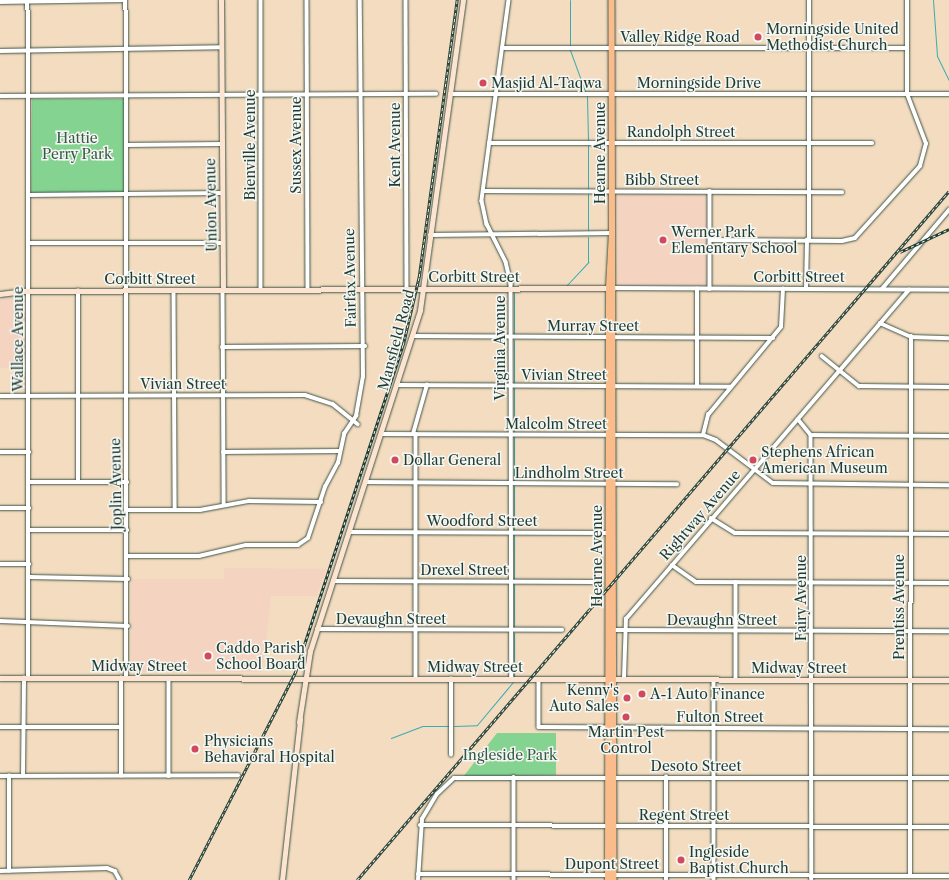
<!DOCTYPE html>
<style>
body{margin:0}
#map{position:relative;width:949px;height:880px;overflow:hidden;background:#f3dcbf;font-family:"Libre Caslon Text",serif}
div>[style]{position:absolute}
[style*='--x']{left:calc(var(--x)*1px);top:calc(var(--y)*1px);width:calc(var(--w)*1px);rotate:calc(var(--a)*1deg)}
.built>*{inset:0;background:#f4d3c1}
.green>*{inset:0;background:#85d391}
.stream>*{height:1px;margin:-0.5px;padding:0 0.5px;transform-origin:0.5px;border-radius:0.5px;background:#3aacb3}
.roads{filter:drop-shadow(0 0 1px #3f5549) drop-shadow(0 0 1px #3f5549)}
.street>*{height:3.5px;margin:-1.75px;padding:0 1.75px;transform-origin:1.75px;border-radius:1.75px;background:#fff}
.secondary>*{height:5px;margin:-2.5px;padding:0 2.5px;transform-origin:2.5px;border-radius:2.5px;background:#fde4d1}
.primary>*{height:5.5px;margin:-2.75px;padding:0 2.75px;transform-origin:2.75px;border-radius:2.75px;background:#fabc8b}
.rail>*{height:2.5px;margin-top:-1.25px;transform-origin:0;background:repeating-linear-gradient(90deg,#f6f6f2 0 3px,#1f3d34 0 6px);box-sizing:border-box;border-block:1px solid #1f3d34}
.dots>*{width:11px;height:11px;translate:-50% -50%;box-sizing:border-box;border:2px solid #f6f6f2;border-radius:50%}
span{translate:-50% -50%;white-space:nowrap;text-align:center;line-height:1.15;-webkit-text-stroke:3px #f6f6f2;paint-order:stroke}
.poi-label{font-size:14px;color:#1f3d34}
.left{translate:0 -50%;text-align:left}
.right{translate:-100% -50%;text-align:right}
.street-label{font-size:14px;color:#1f3d34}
.park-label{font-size:14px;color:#335b47}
</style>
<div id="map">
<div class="built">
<div style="clip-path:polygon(708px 193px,708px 287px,618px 286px,617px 194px)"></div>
<div style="clip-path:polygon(26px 296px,26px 368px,0 368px,0 299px)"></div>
<div style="clip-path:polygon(224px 568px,326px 569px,317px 596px,271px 596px,262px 672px,131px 672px,131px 579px,224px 579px)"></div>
</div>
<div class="green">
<div style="clip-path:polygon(32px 99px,124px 99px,124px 192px,31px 193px)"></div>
<div style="clip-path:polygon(497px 733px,556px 733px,556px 775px,463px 777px)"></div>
</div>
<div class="stream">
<div style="--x:570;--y:0;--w:45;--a:90"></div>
<div style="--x:933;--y:0;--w:56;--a:85.9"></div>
<div style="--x:937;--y:56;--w:28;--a:64"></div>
<div style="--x:570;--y:50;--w:44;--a:69.9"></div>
<div style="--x:587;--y:96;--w:44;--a:88.7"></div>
<div style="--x:588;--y:145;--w:44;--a:90"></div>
<div style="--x:588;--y:194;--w:37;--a:90"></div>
<div style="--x:566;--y:286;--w:33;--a:-47"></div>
<div style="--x:588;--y:262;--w:25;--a:-90"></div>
<div style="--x:514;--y:293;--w:41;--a:90"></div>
<div style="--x:514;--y:340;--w:43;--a:90"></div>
<div style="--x:514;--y:388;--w:44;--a:90"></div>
<div style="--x:514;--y:437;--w:44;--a:90"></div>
<div style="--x:514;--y:486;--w:44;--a:90"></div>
<div style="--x:514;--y:535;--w:44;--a:90"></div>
<div style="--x:514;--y:584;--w:43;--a:90"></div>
<div style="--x:514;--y:633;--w:43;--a:90"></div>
<div style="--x:454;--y:726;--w:23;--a:-2"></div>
<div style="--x:477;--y:725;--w:56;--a:-50.1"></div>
<div style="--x:391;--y:738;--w:33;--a:-21"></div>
<div style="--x:422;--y:726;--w:27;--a:0"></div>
</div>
<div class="roads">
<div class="street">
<div style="--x:28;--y:0;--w:677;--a:89.92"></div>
<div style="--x:126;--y:0;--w:678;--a:89.92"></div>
<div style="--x:261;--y:0;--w:290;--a:90"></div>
<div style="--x:307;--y:0;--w:290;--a:89.8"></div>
<div style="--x:406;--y:0;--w:290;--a:89.8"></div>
<div style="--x:509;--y:0;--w:203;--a:97.7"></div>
<div style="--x:482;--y:201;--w:24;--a:78"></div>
<div style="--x:487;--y:224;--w:42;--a:63.4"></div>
<div style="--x:506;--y:262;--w:22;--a:77"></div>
<div style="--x:511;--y:283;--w:396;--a:89.9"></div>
<div style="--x:0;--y:2;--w:125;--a:-0.9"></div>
<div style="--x:502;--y:48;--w:404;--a:0"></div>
<div style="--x:0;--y:51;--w:221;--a:-1"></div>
<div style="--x:450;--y:94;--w:499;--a:0"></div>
<div style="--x:0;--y:96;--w:436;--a:-0.3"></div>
<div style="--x:489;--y:143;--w:383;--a:0"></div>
<div style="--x:126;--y:145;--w:96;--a:-0.6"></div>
<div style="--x:483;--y:191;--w:359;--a:0.2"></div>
<div style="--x:710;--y:191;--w:98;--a:90"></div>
<div style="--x:29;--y:195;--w:194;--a:-0.6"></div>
<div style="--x:430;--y:235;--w:182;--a:-0.6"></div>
<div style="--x:710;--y:240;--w:132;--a:0.4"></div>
<div style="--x:842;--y:241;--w:13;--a:-13"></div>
<div style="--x:855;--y:238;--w:97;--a:-47.9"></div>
<div style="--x:920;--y:166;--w:23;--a:-75"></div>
<div style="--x:926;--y:144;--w:53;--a:-110.8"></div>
<div style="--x:907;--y:94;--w:94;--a:-90"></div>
<div style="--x:809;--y:240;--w:240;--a:-90"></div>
<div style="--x:29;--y:243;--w:194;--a:0"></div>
<div style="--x:614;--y:288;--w:335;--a:0.3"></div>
<div style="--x:806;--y:289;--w:49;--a:-88.8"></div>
<div style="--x:882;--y:289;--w:104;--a:-49.7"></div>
<div style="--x:174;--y:290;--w:220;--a:89.7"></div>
<div style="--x:223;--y:290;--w:215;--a:89.7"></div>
<div style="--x:880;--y:323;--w:34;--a:24"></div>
<div style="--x:911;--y:337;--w:38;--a:2"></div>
<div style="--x:413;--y:336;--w:360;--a:0.3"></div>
<div style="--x:222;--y:347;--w:143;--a:-0.4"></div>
<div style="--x:822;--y:356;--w:48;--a:39"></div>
<div style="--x:859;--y:386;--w:90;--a:0.6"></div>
<div style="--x:397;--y:385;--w:334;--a:0.3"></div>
<div style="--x:697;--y:386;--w:97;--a:-90"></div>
<div style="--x:0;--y:396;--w:305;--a:-0.2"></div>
<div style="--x:305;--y:395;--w:29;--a:18"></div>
<div style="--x:333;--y:404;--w:32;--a:39"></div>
<div style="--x:798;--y:419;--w:21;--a:51"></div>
<div style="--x:381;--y:434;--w:322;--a:0.2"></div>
<div style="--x:703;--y:435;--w:14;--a:21"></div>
<div style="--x:716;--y:440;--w:71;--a:37"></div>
<div style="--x:773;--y:483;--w:176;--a:0.7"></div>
<div style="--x:413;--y:434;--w:51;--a:-74.1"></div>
<div style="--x:416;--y:434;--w:244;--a:90"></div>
<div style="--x:703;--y:435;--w:21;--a:-76"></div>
<div style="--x:708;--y:415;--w:114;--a:-50.3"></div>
<div style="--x:781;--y:327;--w:38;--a:-87"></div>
<div style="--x:811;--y:435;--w:445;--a:89.9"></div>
<div style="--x:811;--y:435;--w:138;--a:0.4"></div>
<div style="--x:0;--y:452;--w:29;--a:0"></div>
<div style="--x:223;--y:452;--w:117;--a:-0.5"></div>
<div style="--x:29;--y:482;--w:98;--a:0"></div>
<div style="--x:78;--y:482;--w:191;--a:-90"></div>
<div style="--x:365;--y:482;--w:312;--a:0.4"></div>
<div style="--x:0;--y:508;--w:29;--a:0"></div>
<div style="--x:127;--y:510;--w:73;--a:0"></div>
<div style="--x:200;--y:510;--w:50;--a:-10.4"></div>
<div style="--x:249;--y:501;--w:72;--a:0.8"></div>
<div style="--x:711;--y:518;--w:28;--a:32"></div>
<div style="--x:735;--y:533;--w:214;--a:0.3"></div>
<div style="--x:29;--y:530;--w:98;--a:0"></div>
<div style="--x:349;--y:532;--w:261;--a:0.2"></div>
<div style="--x:128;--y:556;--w:71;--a:0"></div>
<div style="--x:199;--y:556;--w:48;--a:-13.2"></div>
<div style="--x:246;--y:545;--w:52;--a:0"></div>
<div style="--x:298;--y:545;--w:12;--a:-35"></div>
<div style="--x:308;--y:538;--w:54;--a:-71.6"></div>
<div style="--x:325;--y:487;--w:27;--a:-62"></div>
<div style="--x:338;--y:463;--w:30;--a:-78"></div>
<div style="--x:344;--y:434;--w:22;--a:-56"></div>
<div style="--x:356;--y:416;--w:40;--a:-80"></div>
<div style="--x:363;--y:377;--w:377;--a:-90.5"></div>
<div style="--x:0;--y:564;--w:29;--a:0"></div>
<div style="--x:672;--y:565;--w:29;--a:35"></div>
<div style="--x:696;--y:582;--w:253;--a:0.2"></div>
<div style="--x:30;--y:577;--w:98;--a:1.2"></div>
<div style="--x:333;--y:581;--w:263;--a:0.2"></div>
<div style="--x:736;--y:582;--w:98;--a:90"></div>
<div style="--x:0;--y:621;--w:128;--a:2.2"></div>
<div style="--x:317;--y:629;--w:245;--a:0.2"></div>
<div style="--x:615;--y:630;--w:334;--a:0.2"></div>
<div style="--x:169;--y:678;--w:98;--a:90"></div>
<div style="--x:624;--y:678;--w:59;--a:-88.1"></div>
<div style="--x:626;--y:619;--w:434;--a:-49.3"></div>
<div style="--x:539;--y:679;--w:48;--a:90"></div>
<div style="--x:539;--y:727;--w:410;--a:0.3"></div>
<div style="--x:714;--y:680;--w:200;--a:90"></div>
<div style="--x:0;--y:727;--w:121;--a:0"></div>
<div style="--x:451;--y:755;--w:76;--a:-90"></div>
<div style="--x:0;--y:776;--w:238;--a:-0.2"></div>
<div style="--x:23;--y:776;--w:98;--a:-89.4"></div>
<div style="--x:121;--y:776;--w:98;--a:-90"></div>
<div style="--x:514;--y:777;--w:103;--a:90"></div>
<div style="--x:420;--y:825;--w:529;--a:0.22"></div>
<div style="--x:0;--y:871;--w:107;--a:-1.6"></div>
<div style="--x:107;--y:868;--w:9;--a:21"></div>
<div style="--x:115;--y:871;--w:10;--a:61"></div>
<div style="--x:9;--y:871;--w:95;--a:-90"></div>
<div style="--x:418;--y:874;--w:531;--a:0.22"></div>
<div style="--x:910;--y:876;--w:539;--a:-89.89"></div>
<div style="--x:418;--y:880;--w:61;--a:-86.2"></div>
<div style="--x:422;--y:819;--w:29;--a:-59"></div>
<div style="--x:437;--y:794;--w:23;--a:-43"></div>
<div style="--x:454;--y:778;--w:495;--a:0"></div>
<div style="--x:666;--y:880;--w:103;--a:-90"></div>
</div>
<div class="secondary">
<div style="--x:221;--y:0;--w:290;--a:89.6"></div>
<div style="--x:0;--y:294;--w:26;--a:-7"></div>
<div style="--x:26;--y:291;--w:587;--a:-0.29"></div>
<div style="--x:0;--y:678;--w:949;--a:0.12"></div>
<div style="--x:299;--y:722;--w:72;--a:-81.2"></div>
<div style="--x:310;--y:651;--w:358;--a:-72.1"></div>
<div style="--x:420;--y:310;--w:313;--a:-82.1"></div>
<div style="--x:282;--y:880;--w:162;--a:-83.6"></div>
</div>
<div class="primary">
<div style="--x:612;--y:0;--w:880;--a:89.87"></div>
<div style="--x:608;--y:880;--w:592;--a:-89.9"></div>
<div style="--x:609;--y:288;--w:55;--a:-86.9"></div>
</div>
</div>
<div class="rail">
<div style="--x:900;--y:252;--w:54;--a:-25.1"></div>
<div style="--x:189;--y:880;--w:233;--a:-62.9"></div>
<div style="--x:295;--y:673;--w:345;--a:-71.8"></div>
<div style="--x:403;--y:345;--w:70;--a:-76.8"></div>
<div style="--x:419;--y:277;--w:280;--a:-82.2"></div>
<div style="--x:357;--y:880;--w:908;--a:-49.33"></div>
</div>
<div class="dots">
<div style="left:758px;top:37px;background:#d1495b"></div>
<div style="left:483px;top:83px;background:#d1495b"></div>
<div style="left:663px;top:240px;background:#d1495b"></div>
<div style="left:395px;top:460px;background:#d1495b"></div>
<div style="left:753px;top:460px;background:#d1495b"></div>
<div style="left:208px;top:656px;background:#d1495b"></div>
<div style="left:642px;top:694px;background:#d1495b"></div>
<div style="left:627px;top:698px;background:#d1495b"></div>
<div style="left:626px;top:717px;background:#d1495b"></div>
<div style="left:195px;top:749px;background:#d1495b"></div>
<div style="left:681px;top:860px;background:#d1495b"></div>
</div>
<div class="poi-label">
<span class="left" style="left:766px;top:37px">Morningside United<br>Methodist Church</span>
<span class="left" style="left:491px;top:83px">Masjid Al-Taqwa</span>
<span class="left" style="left:671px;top:240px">Werner Park<br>Elementary School</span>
<span class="left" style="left:761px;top:460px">Stephens African<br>American Museum</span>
<span class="left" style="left:403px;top:460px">Dollar General</span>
<span class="left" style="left:216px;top:656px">Caddo Parish<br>School Board</span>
<span class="right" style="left:619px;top:698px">Kenny's<br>Auto Sales</span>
<span class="left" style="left:650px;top:694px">A-1 Auto Finance</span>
<span style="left:626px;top:740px">Martin Pest<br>Control</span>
<span class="left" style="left:204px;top:749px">Physicians<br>Behavioral Hospital</span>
<span class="left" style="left:689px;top:860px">Ingleside<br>Baptist Church</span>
</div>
<div class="street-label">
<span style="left:680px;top:37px">Valley Ridge Road</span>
<span style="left:699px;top:83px">Morningside Drive</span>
<span style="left:681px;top:132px">Randolph Street</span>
<span style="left:250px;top:145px;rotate:-90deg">Bienville Avenue</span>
<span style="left:296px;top:145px;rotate:-90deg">Sussex Avenue</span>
<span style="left:395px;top:145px;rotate:-90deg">Kent Avenue</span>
<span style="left:600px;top:153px;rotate:-90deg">Hearne Avenue</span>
<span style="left:662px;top:180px">Bibb Street</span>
<span style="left:211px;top:205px;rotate:-91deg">Union Avenue</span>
<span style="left:474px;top:277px">Corbitt Street</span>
<span style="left:799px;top:277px">Corbitt Street</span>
<span style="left:350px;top:278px;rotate:-91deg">Fairfax Avenue</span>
<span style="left:150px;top:279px">Corbitt Street</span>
<span style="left:593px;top:326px">Murray Street</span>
<span style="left:18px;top:339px;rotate:-90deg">Wallace Avenue</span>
<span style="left:396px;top:340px;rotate:-75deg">Mansfield Road</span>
<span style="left:500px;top:348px;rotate:-90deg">Virginia Avenue</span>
<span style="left:564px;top:375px">Vivian Street</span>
<span style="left:183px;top:384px">Vivian Street</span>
<span style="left:556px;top:424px">Malcolm Street</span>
<span style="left:569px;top:473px">Lindholm Street</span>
<span style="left:116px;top:484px;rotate:-91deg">Joplin Avenue</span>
<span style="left:700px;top:515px;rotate:-49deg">Rightway Avenue</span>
<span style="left:482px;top:521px">Woodford Street</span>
<span style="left:597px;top:556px;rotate:-90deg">Hearne Avenue</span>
<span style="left:464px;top:570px">Drexel Street</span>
<span style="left:801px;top:598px;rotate:-90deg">Fairy Avenue</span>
<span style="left:899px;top:607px;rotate:-90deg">Prentiss Avenue</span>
<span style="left:391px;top:619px">Devaughn Street</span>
<span style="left:722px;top:620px">Devaughn Street</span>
<span style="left:139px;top:666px">Midway Street</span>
<span style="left:475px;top:667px">Midway Street</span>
<span style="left:799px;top:668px">Midway Street</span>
<span style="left:720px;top:717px">Fulton Street</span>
<span style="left:696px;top:766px">Desoto Street</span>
<span style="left:684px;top:815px">Regent Street</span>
<span style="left:612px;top:864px">Dupont Street</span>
</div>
<div class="park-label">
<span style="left:77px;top:146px">Hattie<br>Perry Park</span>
<span style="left:510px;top:755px">Ingleside Park</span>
</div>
</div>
